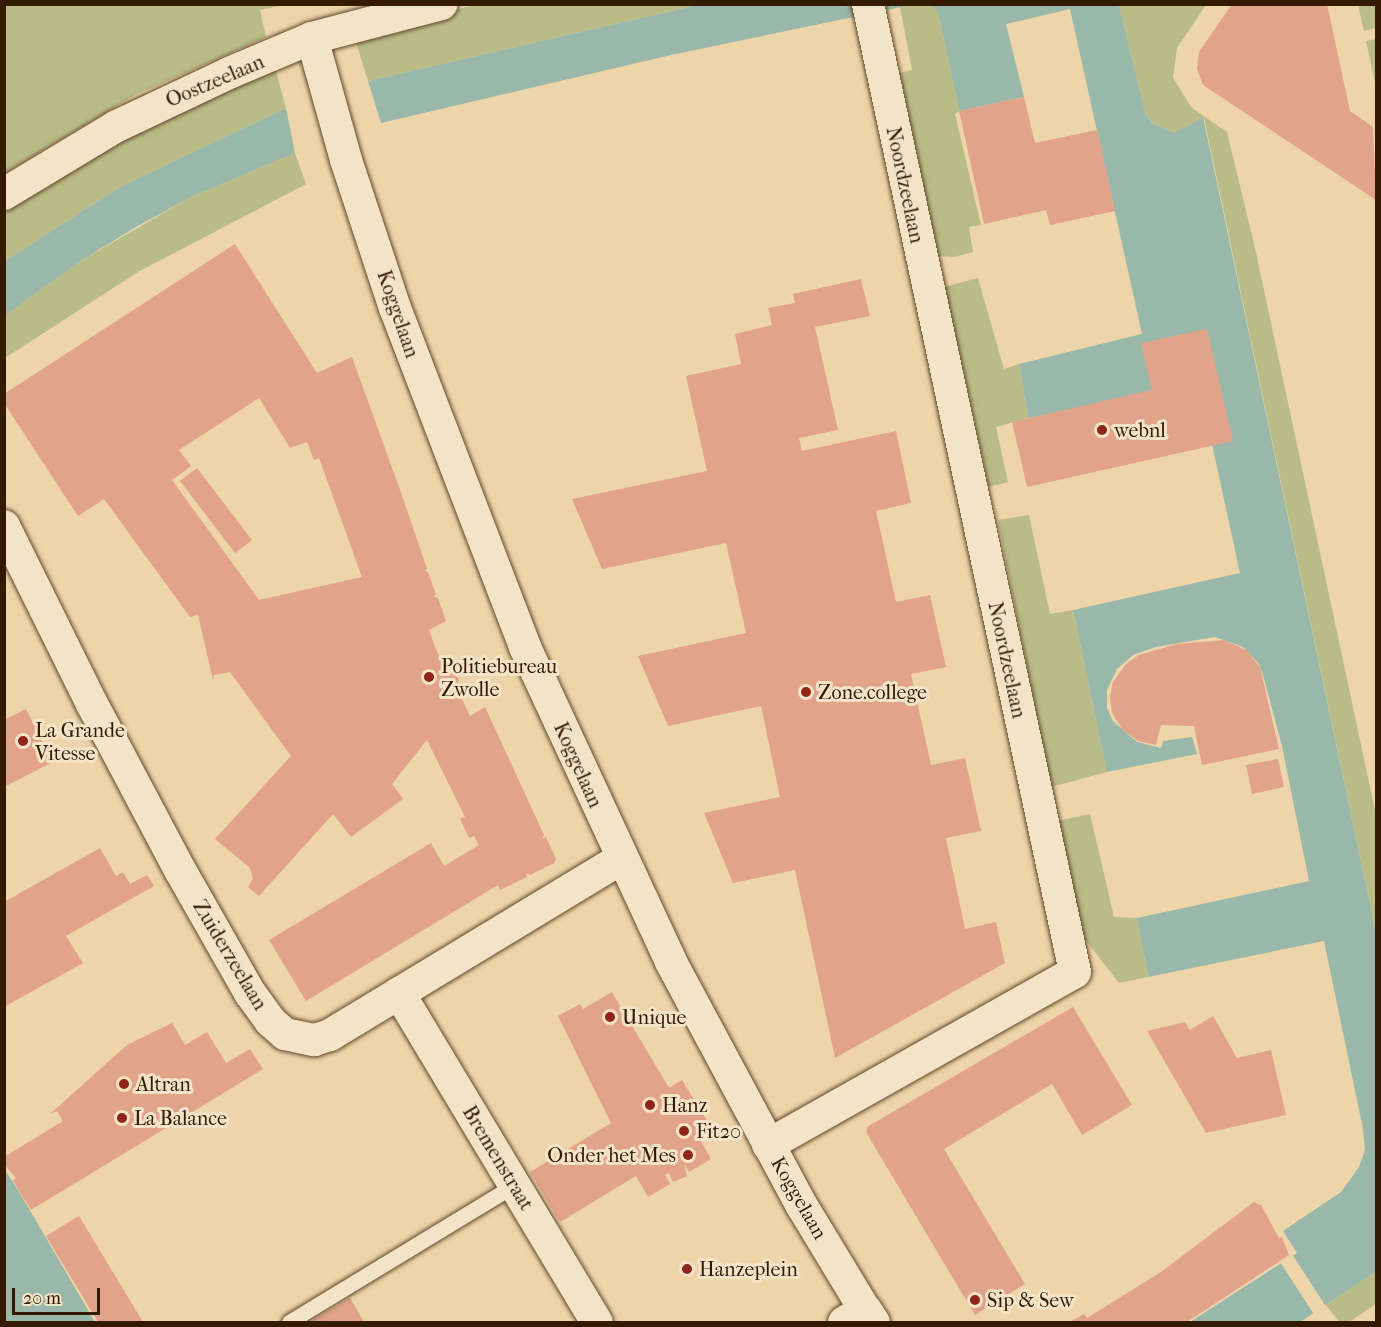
<!DOCTYPE html>
<style>
body{margin:0}
#map{position:relative;width:1381px;height:1327px;overflow:hidden;background:#edd4a9;font-family:"IM FELL French Canon",serif}
div>[style]{position:absolute}
[style*='--x']{left:calc(var(--x)*1px);top:calc(var(--y)*1px);width:calc(var(--w)*1px);rotate:calc(var(--a)*1deg)}
.green>*{inset:0;background:#b9bc87}
.water>*{inset:0;background:#99b8aa}
.pier>*{inset:0;background:#edd4a9}
.building>*{inset:0;background:#e1a389}
.roads{filter:drop-shadow(0 0 2px #62482a) drop-shadow(0 0 2px #62482a)}
.lane>*{height:15px;margin:-7.5px;padding:0 7.5px;transform-origin:7.5px;border-radius:7.5px;background:#f3e3c7}
.street>*{height:32px;margin:-16px;padding:0 16px;transform-origin:16px;border-radius:16px;background:#f3e3c7}
.secondary>*{height:33px;margin:-16.5px;padding:0 16.5px;transform-origin:16.5px;border-radius:16.5px;background:#f3e3c7}
.dots>*{width:16px;height:16px;translate:-50% -50%;box-sizing:border-box;border:3px solid #f3e3c7;border-radius:50%}
span{translate:-50% -50%;white-space:nowrap;text-align:center;line-height:1.15;-webkit-text-stroke:6px #f3e3c7;paint-order:stroke}
.street-label{font-size:20px;color:#341a00}
.poi-label{font-size:20px;color:#341a00}
.left{translate:0 -50%;text-align:left}
.right{translate:-100% -50%;text-align:right}
.frame{position:absolute;inset:0;border:6px solid #341a00;pointer-events:none}
.scale{position:absolute;left:12px;top:1288px;width:88px;height:27px;box-sizing:border-box;border:3px solid #341a00;border-top:0;padding-left:8px;font-size:18px;line-height:21px;white-space:nowrap;color:#341a00;-webkit-text-stroke:4px #f3e3c7;paint-order:stroke}
</style>
<div id="map">
<div class="green">
<div style="clip-path:polygon(5px 4px,284px 4px,284px 5px,260px 10px,266px 37px,135px 95px,5px 173px)"></div>
<div style="clip-path:polygon(474px 5px,698px 5px,368px 81px,354px 36px)"></div>
<div style="clip-path:polygon(911px 5px,931px 5px,938px 12px,959px 111px,955px 114px,981px 225px,969px 227px,973px 252px,954px 257px,937px 256px,900px 73px,912px 70px,900px 7px)"></div>
<div style="clip-path:polygon(1119px 5px,1206px 5px,1177px 48px,1173px 78px,1192px 108px,1227px 132px,1255px 248px,1376px 815px,1376px 932px,1204px 118px,1175px 133px,1152px 123px,1146px 115px)"></div>
<div style="clip-path:polygon(1358px 5px,1376px 5px,1376px 28px,1364px 31px)"></div>
<div style="clip-path:polygon(1376px 39px,1376px 87px,1366px 41px)"></div>
<div style="clip-path:polygon(274px 64px,286px 108px,120px 187px,5px 261px,5px 205px,76px 160px)"></div>
<div style="clip-path:polygon(295px 153px,306px 184px,138px 272px,5px 358px,5px 316px,79px 262px,191px 197px)"></div>
<div style="clip-path:polygon(978px 278px,1004px 369px,1019px 364px,1028px 418px,996px 427px,1008px 482px,989px 487px,944px 287px)"></div>
<div style="clip-path:polygon(1029px 515px,1050px 614px,1073px 610px,1107px 772px,1051px 787px,998px 520px)"></div>
<div style="clip-path:polygon(1090px 814px,1114px 917px,1137px 918px,1148px 977px,1119px 983px,1080px 933px,1058px 821px)"></div>
<div style="clip-path:polygon(1376px 1272px,1376px 1304px,1349px 1322px,1339px 1322px,1326px 1305px)"></div>
</div>
<div class="water">
<div style="clip-path:polygon(698px 5px,911px 5px,671px 55px,381px 123px,368px 81px)"></div>
<div style="clip-path:polygon(931px 5px,1119px 5px,1146px 115px,1152px 123px,1175px 133px,1203px 117px,1376px 932px,1376px 1272px,1300px 1322px,1190px 1322px,1297px 1253px,1283px 1231px,1341px 1192px,1359px 1167px,1365px 1150px,1363px 1129px,1324px 941px,1148px 977px,1137px 918px,1309px 881px,1282px 746px,1263px 675px,1259px 664px,1243px 647px,1215px 637px,1156px 647px,1133px 655px,1117px 669px,1107px 690px,1107px 708px,1113px 721px,1137px 742px,1161px 748px,1163px 741px,1192px 737px,1197px 754px,1107px 772px,1073px 610px,1240px 573px,1199px 384px,1028px 418px,1019px 364px,1142px 334px,1070px 9px,1006px 24px,1024px 97px,959px 111px,938px 12px)"></div>
<div style="clip-path:polygon(286px 108px,295px 153px,191px 197px,136px 227px,79px 262px,5px 316px,5px 261px,120px 187px)"></div>
<div style="clip-path:polygon(5px 1170px,21px 1195px,95px 1322px,5px 1322px)"></div>
</div>
<div class="pier">
<div style="clip-path:polygon(1292px 1254px,1327px 1308px,1315px 1316px,1280px 1262px)"></div>
</div>
<div class="building">
<div style="clip-path:polygon(1232px 4px,1327px 4px,1350px 111px,1373px 127px,1376px 200px,1203px 85px,1197px 69px,1199px 52px)"></div>
<div style="clip-path:polygon(1024px 97px,1035px 143px,1097px 130px,1115px 211px,1050px 225px,1046px 210px,984px 224px,959px 111px)"></div>
<div style="clip-path:polygon(evenodd,235px 244px,317px 373px,352px 357px,404px 501px,427px 569px,424px 570px,428px 572px,436px 595px,433px 596px,438px 598px,446px 621px,429px 630px,437px 652px,449px 672px,459px 678px,457px 689px,470px 716px,485px 707px,544px 835px,542px 839px,546px 837px,556px 859px,554px 863px,530px 875px,526px 873px,527px 877px,500px 890px,498px 885px,306px 1001px,269px 940px,431px 843px,444px 866px,479px 845px,474px 836px,469px 838px,460px 819px,465px 817px,427px 740px,392px 784px,403px 799px,351px 837px,333px 814px,259px 896px,248px 887px,253px 879px,250px 868px,215px 839px,291px 756px,230px 672px,214px 675px,213px 680px,198px 615px,190px 617px,104px 499px,78px 516px,4px 403px,4px 394px,235px 244px,259px 398px,290px 448px,307px 442px,314px 460px,319px 458px,362px 577px,259px 600px,172px 480px,191px 466px,179px 450px,259px 398px)"></div>
<div style="clip-path:polygon(861px 279px,870px 316px,815px 327px,838px 430px,799px 438px,802px 451px,896px 431px,911px 503px,876px 511px,896px 602px,930px 595px,946px 667px,911px 674px,931px 765px,965px 758px,981px 831px,946px 838px,965px 929px,996px 922px,1005px 963px,835px 1058px,795px 870px,733px 883px,704px 813px,780px 797px,761px 706px,668px 726px,638px 656px,746px 633px,726px 543px,602px 569px,572px 499px,707px 471px,686px 376px,741px 364px,735px 334px,772px 325px,768px 308px,795px 303px,793px 294px)"></div>
<div style="clip-path:polygon(1207px 329px,1233px 441px,1027px 487px,1012px 422px,1152px 390px,1141px 343px)"></div>
<div style="clip-path:polygon(197px 468px,252px 540px,235px 553px,180px 481px)"></div>
<div style="clip-path:polygon(1224px 640px,1246px 650px,1260px 667px,1279px 749px,1202px 765px,1194px 726px,1161px 725px,1156px 745px,1138px 741px,1122px 729px,1112px 713px,1110px 696px,1113px 682px,1126px 664px,1139px 655px,1177px 644px)"></div>
<div style="clip-path:polygon(26px 709px,53px 762px,4px 787px,4px 720px)"></div>
<div style="clip-path:polygon(1278px 759px,1284px 787px,1252px 794px,1246px 765px)"></div>
<div style="clip-path:polygon(100px 848px,116px 876px,123px 872px,130px 884px,147px 875px,154px 886px,66px 936px,83px 963px,4px 1007px,4px 902px)"></div>
<div style="clip-path:polygon(612px 992px,669px 1088px,682px 1080px,713px 1130px,699px 1138px,711px 1159px,689px 1172px,684px 1164px,687px 1176px,673px 1182px,669px 1173px,665px 1175px,670px 1184px,648px 1197px,636px 1176px,560px 1222px,530px 1172px,611px 1123px,558px 1016px,580px 1004px,583px 1009px)"></div>
<div style="clip-path:polygon(1073px 1007px,1132px 1105px,1082px 1135px,1052px 1084px,944px 1149px,1025px 1284px,975px 1315px,867px 1134px,867px 1127px)"></div>
<div style="clip-path:polygon(1213px 1016px,1237px 1058px,1271px 1050px,1286px 1115px,1206px 1133px,1147px 1031px,1185px 1022px,1190px 1030px)"></div>
<div style="clip-path:polygon(172px 1023px,185px 1045px,207px 1032px,226px 1063px,250px 1049px,263px 1069px,31px 1210px,13px 1181px,16px 1178px,4px 1164px,4px 1157px,63px 1121px,57px 1111px,50px 1114px,127px 1045px)"></div>
<div style="clip-path:polygon(1254px 1202px,1261px 1205px,1279px 1238px,1282px 1237px,1289px 1255px,1187px 1322px,1070px 1322px,1084px 1314px,1087px 1318px,1161px 1272px)"></div>
<div style="clip-path:polygon(79px 1216px,143px 1322px,98px 1322px,46px 1236px)"></div>
<div style="clip-path:polygon(350px 1298px,364px 1322px,309px 1322px)"></div>
</div>
<div class="roads">
<div class="lane">
<div style="--x:289;--y:1322;--w:263;--a:-31.3"></div>
</div>
<div class="street">
<div style="--x:312;--y:38;--w:127;--a:74.4"></div>
<div style="--x:346;--y:160;--w:156;--a:71.7"></div>
<div style="--x:395;--y:308;--w:363;--a:69"></div>
<div style="--x:525;--y:647;--w:347;--a:65.1"></div>
<div style="--x:671;--y:962;--w:277;--a:61.8"></div>
<div style="--x:802;--y:1206;--w:122;--a:58.8"></div>
<div style="--x:4;--y:194;--w:130;--a:-31.1"></div>
<div style="--x:115;--y:127;--w:126;--a:-25.3"></div>
<div style="--x:229;--y:73;--w:90;--a:-22.9"></div>
<div style="--x:312;--y:38;--w:134;--a:-14.7"></div>
<div style="--x:4;--y:526;--w:199;--a:63.7"></div>
<div style="--x:92;--y:704;--w:188;--a:62.1"></div>
<div style="--x:180;--y:870;--w:142;--a:60.4"></div>
<div style="--x:250;--y:993;--w:34;--a:54"></div>
<div style="--x:270;--y:1021;--w:20;--a:41"></div>
<div style="--x:285;--y:1034;--w:30;--a:12"></div>
<div style="--x:314;--y:1040;--w:17;--a:-17"></div>
<div style="--x:330;--y:1035;--w:340;--a:-31.2"></div>
<div style="--x:399;--y:993;--w:384;--a:59"></div>
<div style="--x:768;--y:1145;--w:352;--a:-29.4"></div>
<div style="--x:1075;--y:972;--w:990;--a:-102.07"></div>
</div>
<div class="secondary">
<div style="--x:844;--y:1322;--w:24;--a:-30"></div>
<div style="--x:865;--y:1310;--w:14;--a:56"></div>
</div>
</div>
<div class="dots">
<div style="left:1102px;top:430px;background:#8f2418"></div>
<div style="left:429px;top:677px;background:#8f2418"></div>
<div style="left:806px;top:692px;background:#8f2418"></div>
<div style="left:23px;top:741px;background:#8f2418"></div>
<div style="left:610px;top:1017px;background:#8f2418"></div>
<div style="left:124px;top:1084px;background:#8f2418"></div>
<div style="left:650px;top:1105px;background:#8f2418"></div>
<div style="left:122px;top:1118px;background:#8f2418"></div>
<div style="left:684px;top:1131px;background:#8f2418"></div>
<div style="left:688px;top:1155px;background:#8f2418"></div>
<div style="left:687px;top:1269px;background:#8f2418"></div>
<div style="left:975px;top:1300px;background:#8f2418"></div>
</div>
<div class="street-label">
<span style="left:215px;top:81px;rotate:-23deg">Oostzeelaan</span>
<span style="left:905px;top:185px;rotate:78deg">Noordzeelaan</span>
<span style="left:398px;top:314px;rotate:71deg">Koggelaan</span>
<span style="left:1007px;top:660px;rotate:78deg">Noordzeelaan</span>
<span style="left:578px;top:765px;rotate:66deg">Koggelaan</span>
<span style="left:230px;top:955px;rotate:59deg">Zuiderzeelaan</span>
<span style="left:498px;top:1158px;rotate:59deg">Bremenstraat</span>
<span style="left:799px;top:1198px;rotate:60deg">Koggelaan</span>
</div>
<div class="poi-label">
<span class="left" style="left:1114px;top:430px">webnl</span>
<span class="left" style="left:441px;top:678px">Politiebureau<br>Zwolle</span>
<span class="left" style="left:818px;top:692px">Zone.college</span>
<span class="left" style="left:35px;top:742px">La Grande<br>Vitesse</span>
<span class="left" style="left:622px;top:1017px">Unique</span>
<span class="left" style="left:136px;top:1084px">Altran</span>
<span class="left" style="left:662px;top:1105px">Hanz</span>
<span class="left" style="left:134px;top:1118px">La Balance</span>
<span class="left" style="left:696px;top:1131px">Fit20</span>
<span class="right" style="left:676px;top:1155px">Onder het Mes</span>
<span class="left" style="left:699px;top:1269px">Hanzeplein</span>
<span class="left" style="left:987px;top:1300px">Sip &amp; Sew</span>
</div>
<div class="frame"></div>
<div class="scale">20 m</div>
</div>
